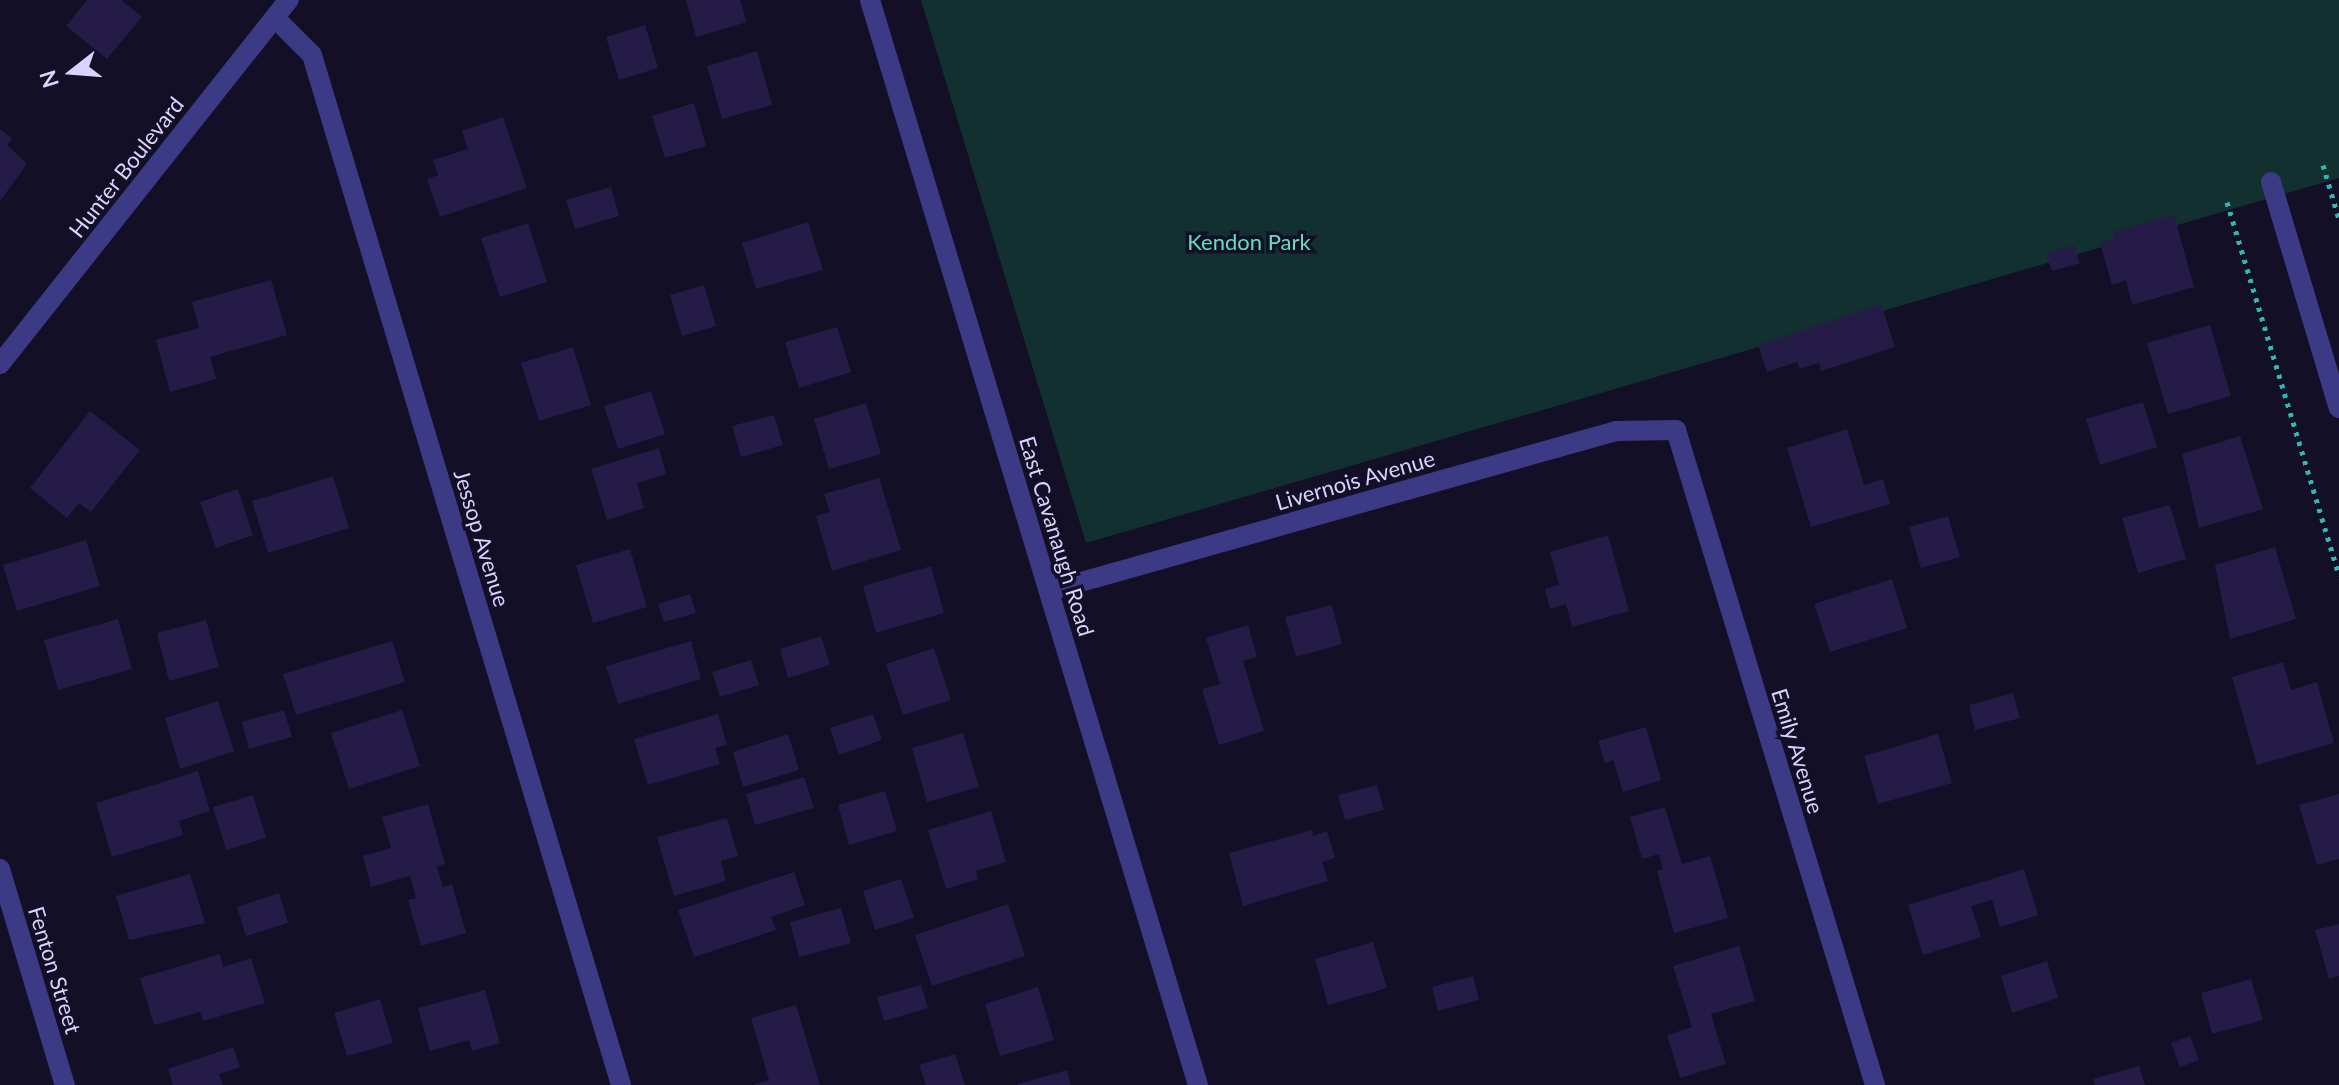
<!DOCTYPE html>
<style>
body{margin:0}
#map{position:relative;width:2339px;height:1085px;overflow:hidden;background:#130f26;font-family:Lato,sans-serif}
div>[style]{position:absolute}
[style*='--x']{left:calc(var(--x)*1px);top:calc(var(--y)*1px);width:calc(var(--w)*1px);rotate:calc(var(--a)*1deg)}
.green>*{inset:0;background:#12302f}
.building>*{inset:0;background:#241b47}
.path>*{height:5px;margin-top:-2.5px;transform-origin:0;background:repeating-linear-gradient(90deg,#2fb8b0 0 4px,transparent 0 10px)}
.minor>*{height:20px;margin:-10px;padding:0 10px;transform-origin:10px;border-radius:10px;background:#3d3a85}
span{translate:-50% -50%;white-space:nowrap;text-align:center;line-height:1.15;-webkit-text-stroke:7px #130f26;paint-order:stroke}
.street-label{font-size:22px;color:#d9d4ff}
.park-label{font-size:22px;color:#5fe0c0}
.north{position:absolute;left:32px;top:32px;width:80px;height:80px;-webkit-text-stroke:6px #130f26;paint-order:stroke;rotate:253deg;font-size:22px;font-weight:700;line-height:32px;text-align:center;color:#d9d4ff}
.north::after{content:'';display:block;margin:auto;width:28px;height:36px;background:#d9d4ff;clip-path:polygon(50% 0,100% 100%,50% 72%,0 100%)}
</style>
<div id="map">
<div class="green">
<div style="clip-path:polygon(921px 0,2339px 0,2339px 178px,1086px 543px)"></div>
</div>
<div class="building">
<div style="clip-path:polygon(87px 0,121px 0,142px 17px,107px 59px,66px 26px)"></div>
<div style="clip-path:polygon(686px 0,740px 0,747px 22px,696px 37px)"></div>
<div style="clip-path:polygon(645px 25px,658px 68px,619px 80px,606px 37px)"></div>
<div style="clip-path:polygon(757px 51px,772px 105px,722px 119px,707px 66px)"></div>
<div style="clip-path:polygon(694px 103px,706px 146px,665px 158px,652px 116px)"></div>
<div style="clip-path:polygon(503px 117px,527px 188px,440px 217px,427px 179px,438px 175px,433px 160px,468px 149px,462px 131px)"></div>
<div style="clip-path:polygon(0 129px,12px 139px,7px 145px,27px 164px,0 201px)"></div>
<div style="clip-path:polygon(611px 187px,619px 216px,575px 229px,566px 200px)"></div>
<div style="clip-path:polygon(2174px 215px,2194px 287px,2132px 305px,2126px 280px,2112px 285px,2100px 243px,2115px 239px,2113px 232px)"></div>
<div style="clip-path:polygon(808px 222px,823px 270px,756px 289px,742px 243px)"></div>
<div style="clip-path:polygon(528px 223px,547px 282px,500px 297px,481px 238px)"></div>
<div style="clip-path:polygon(2074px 245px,2080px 263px,2052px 271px,2046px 253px)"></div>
<div style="clip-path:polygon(271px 280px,287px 335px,210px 357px,216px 379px,170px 392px,156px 340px,199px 328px,192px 302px)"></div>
<div style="clip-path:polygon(704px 285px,716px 326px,682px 336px,670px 295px)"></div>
<div style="clip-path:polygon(1881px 304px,1895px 347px,1821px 371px,1819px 363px,1800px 369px,1797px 362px,1767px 372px,1758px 345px)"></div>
<div style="clip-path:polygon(2210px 325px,2231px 396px,2168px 414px,2147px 343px)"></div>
<div style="clip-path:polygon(837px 327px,851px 372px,799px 388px,785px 342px)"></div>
<div style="clip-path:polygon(573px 347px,591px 405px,539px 421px,521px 363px)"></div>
<div style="clip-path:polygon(651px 391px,665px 434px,618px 449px,604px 406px)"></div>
<div style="clip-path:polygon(2143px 402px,2157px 447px,2100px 465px,2086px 419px)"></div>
<div style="clip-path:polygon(866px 403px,881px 454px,829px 469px,814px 419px)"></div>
<div style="clip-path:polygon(90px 411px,140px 450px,91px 512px,79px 503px,67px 518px,30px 488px)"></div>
<div style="clip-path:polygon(774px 415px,783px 445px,741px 457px,732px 426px)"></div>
<div style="clip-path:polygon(1847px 429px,1864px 485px,1883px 479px,1890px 504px,1811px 527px,1787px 448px)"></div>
<div style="clip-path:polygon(2240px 436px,2263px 509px,2199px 528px,2182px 454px)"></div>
<div style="clip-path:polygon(659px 448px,666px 474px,637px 483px,644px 508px,607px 520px,591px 469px)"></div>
<div style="clip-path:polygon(333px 476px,349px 528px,268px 553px,252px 501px)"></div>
<div style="clip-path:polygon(879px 478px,901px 550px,832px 571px,816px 516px,830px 512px,824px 494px)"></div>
<div style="clip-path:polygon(238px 489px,253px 535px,216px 548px,200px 502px)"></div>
<div style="clip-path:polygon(2170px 505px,2186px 559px,2138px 573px,2122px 518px)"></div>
<div style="clip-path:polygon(1948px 516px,1960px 557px,1921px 568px,1909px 527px)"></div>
<div style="clip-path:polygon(1608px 535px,1629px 611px,1572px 627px,1566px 604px,1550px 609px,1545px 589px,1559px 585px,1550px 552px)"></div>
<div style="clip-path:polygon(86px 540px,100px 586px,17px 611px,3px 565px)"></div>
<div style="clip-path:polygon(2275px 547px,2296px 619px,2230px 639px,2215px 565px)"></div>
<div style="clip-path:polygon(630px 549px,647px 607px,593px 623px,576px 565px)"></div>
<div style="clip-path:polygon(931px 566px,944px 613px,876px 633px,863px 586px)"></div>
<div style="clip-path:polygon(1892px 579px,1907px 628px,1830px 652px,1814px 604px)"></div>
<div style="clip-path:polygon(690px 594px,696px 613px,664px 622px,658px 604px)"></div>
<div style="clip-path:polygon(1332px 605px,1342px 644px,1296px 657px,1285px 617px)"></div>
<div style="clip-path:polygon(118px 619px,132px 669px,58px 690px,44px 640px)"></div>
<div style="clip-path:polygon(206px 620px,219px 667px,169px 681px,157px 633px)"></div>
<div style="clip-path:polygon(1248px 625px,1257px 657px,1243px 661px,1264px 731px,1219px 745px,1202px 689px,1220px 684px,1206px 638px)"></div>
<div style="clip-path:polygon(821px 636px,830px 665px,788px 678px,780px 649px)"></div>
<div style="clip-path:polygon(392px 641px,405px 682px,296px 715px,283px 674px)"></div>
<div style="clip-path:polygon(691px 641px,701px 679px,618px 704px,606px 666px)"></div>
<div style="clip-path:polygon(934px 648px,951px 700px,903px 715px,886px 664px)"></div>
<div style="clip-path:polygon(751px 660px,759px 685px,720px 697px,712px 672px)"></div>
<div style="clip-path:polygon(2283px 662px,2291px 690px,2317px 682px,2334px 743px,2257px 765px,2232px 677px)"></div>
<div style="clip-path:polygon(2013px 693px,2020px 718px,1975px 730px,1969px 705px)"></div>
<div style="clip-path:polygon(218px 701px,234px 751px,180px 769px,165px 718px)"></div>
<div style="clip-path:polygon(284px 710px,292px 737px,249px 749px,242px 722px)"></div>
<div style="clip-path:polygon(402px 710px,420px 766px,349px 789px,331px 733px)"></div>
<div style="clip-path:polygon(718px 714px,727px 745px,715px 748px,720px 764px,648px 785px,634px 739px)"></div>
<div style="clip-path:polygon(873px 714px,882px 740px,839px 755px,830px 728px)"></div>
<div style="clip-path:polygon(1646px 727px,1661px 780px,1623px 792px,1613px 760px,1605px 763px,1598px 741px)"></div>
<div style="clip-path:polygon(963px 733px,979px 787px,927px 802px,912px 748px)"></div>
<div style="clip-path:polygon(788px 734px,799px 770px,743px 787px,733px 752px)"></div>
<div style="clip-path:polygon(1938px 734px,1952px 783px,1878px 804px,1864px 756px)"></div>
<div style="clip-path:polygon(198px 771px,210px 811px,179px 821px,183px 835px,112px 857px,96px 803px)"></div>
<div style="clip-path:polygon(804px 777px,814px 808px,755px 825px,746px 794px)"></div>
<div style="clip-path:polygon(1377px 785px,1384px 810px,1345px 820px,1338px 795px)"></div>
<div style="clip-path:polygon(885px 791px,897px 831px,849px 845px,838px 805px)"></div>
<div style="clip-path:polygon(2339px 794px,2339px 859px,2317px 865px,2299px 805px)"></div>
<div style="clip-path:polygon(253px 795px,266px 838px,226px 850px,213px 807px)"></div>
<div style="clip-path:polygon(428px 804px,445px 864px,437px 866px,443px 887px,452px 884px,466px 933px,421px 946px,408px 900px,416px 898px,410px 876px,371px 887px,363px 856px,391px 848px,382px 817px)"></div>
<div style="clip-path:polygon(1665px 807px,1682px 864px,1710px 856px,1728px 918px,1674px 933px,1657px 871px,1663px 869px,1659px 854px,1642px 859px,1630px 817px)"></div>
<div style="clip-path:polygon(991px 811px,1006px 862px,976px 871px,978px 879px,946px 889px,928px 830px)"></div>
<div style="clip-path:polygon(727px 818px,738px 856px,721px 861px,726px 881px,674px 896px,657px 837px)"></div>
<div style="clip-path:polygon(1312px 830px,1313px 836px,1327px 831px,1335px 858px,1322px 862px,1328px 881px,1243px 906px,1229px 853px)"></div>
<div style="clip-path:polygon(2024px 869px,2038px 915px,2000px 927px,1992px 900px,1971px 906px,1981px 937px,1923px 955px,1908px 905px)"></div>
<div style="clip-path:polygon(794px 872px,805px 905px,771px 917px,776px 930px,694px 957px,678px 910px)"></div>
<div style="clip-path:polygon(190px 874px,205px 923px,129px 940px,116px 896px)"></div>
<div style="clip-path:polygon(901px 879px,914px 918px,875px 930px,863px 891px)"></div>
<div style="clip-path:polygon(279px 893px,288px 923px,246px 936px,237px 907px)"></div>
<div style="clip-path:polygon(1008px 904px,1025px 956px,932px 986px,915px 935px)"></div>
<div style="clip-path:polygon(841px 908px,851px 943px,799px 957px,790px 922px)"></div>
<div style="clip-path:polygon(2339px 924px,2339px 976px,2329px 979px,2315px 930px)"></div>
<div style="clip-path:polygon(1373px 942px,1387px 988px,1328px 1005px,1315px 959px)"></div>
<div style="clip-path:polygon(1739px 946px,1755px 1001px,1711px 1014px,1726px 1064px,1680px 1078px,1667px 1035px,1692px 1027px,1673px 966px)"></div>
<div style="clip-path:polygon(220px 954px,223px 967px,251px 958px,265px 1003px,203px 1021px,200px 1012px,154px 1025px,140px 978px)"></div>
<div style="clip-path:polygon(2047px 961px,2058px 998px,2012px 1013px,2001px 976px)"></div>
<div style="clip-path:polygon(1473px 976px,1479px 1000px,1438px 1011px,1432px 987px)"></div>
<div style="clip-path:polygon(2251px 979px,2263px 1020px,2212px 1034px,2201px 993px)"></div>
<div style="clip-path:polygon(921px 985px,928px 1008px,884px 1021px,877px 997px)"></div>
<div style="clip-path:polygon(1038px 987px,1054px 1040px,1000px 1056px,985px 1004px)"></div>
<div style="clip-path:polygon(485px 990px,500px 1043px,472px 1051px,469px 1040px,430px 1051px,418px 1008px)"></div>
<div style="clip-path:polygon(380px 999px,393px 1043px,347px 1056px,334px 1013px)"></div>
<div style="clip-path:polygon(796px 1005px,820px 1085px,753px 1085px,769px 1080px,751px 1018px)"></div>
<div style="clip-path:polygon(2190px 1036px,2199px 1060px,2180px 1067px,2171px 1043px)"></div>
<div style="clip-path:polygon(233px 1047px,240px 1067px,219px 1074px,223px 1085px,173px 1085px,168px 1069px)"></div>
<div style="clip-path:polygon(955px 1054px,965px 1085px,926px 1085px,919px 1065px)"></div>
<div style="clip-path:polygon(2139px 1066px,2145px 1085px,2095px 1085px,2093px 1079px)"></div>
<div style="clip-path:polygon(1067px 1070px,1071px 1085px,1018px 1085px,1018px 1084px)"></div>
</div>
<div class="path">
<div style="--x:2323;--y:165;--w:56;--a:73.5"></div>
<div style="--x:2227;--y:202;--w:390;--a:73.3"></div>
</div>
<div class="minor">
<div style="--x:870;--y:0;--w:1133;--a:73.18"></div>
<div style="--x:275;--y:18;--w:52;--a:45"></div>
<div style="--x:312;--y:55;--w:1075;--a:73.3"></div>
<div style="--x:2271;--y:182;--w:236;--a:73.3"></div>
<div style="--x:0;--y:364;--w:465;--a:-51.6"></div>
<div style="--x:1049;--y:591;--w:589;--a:-15.76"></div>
<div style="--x:1616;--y:431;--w:60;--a:-1"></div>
<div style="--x:1676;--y:430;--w:685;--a:73.1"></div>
<div style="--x:0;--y:869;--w:226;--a:73.3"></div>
</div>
<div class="street-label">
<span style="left:126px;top:167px;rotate:-52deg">Hunter Boulevard</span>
<span style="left:1355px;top:480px;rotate:-16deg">Livernois Avenue</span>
<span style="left:1057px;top:536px;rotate:73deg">East Cavanaugh Road</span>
<span style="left:482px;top:538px;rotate:73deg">Jessop Avenue</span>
<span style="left:1798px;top:751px;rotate:73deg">Emily Avenue</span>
<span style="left:55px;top:970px;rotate:73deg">Fenton Street</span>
</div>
<div class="park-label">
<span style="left:1249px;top:242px">Kendon Park</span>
</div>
<div class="north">N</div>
</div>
